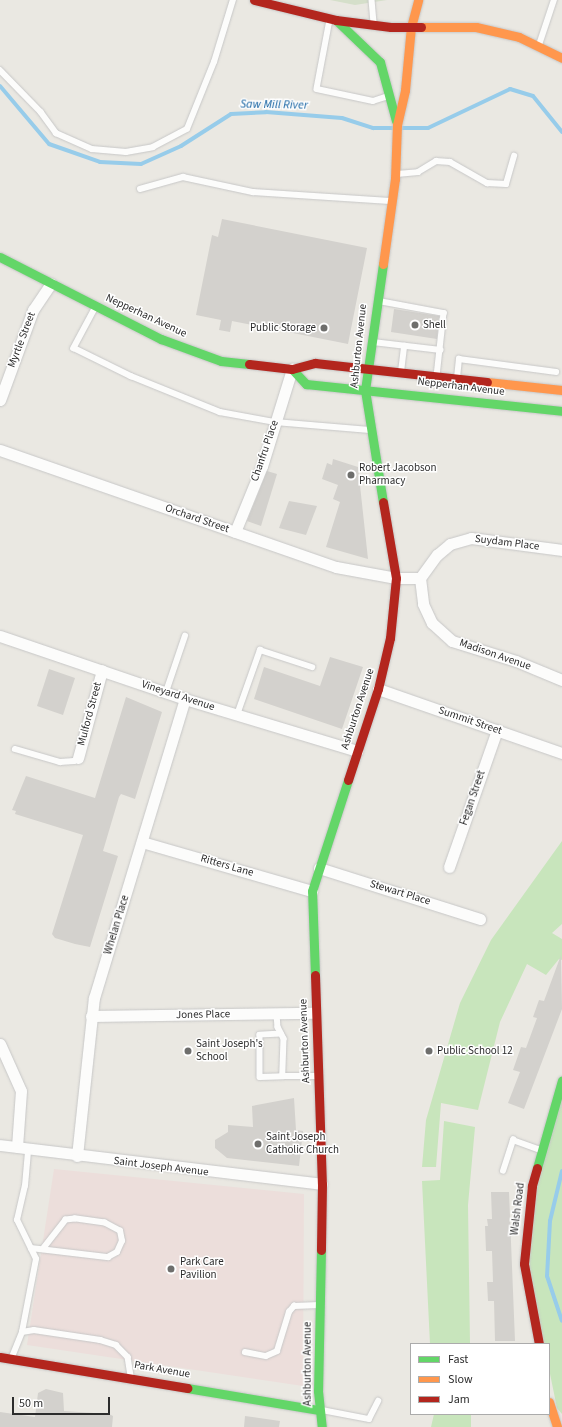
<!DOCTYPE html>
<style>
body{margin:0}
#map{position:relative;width:562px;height:1427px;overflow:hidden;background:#eae8e2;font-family:"Source Sans 3",sans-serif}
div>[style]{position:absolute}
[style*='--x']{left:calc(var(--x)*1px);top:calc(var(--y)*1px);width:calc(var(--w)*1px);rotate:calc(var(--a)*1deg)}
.medical>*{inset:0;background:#ecdedb}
.green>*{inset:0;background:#c8e5bc}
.cemetery>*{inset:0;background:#d5dfca}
.stream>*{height:4px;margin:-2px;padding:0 2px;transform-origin:2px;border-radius:2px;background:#97ccea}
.building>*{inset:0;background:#d3d1cd}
.roads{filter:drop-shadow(0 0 1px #c7c7c7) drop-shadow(0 0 1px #c7c7c7)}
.lane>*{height:5.5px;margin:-2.75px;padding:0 2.75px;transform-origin:2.75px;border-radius:2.75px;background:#fcfcfb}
.street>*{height:11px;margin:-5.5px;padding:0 5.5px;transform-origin:5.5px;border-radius:5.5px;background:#fcfcfb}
.fast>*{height:9px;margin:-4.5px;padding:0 4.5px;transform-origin:4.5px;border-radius:4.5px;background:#63d668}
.slow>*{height:9px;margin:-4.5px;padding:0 4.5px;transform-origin:4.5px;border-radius:4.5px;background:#ff974d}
.jam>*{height:9px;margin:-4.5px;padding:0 4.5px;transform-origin:4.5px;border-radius:4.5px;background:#b3261e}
.dots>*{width:11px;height:11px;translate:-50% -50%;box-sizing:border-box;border:2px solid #fff;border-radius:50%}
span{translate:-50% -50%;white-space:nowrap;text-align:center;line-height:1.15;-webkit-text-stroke:3px #fff;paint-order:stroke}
.street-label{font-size:11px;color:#2c2c2c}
.poi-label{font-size:11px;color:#2c2c2c}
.left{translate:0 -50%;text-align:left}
.right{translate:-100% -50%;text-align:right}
.water-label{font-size:12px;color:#0e5d9e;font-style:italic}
.legend{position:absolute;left:410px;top:1343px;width:140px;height:72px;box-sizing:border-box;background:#fff;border:1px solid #ababab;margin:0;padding:5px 7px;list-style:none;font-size:12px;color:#2c2c2c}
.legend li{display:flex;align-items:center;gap:8px;height:20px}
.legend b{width:20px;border:1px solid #ababab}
.scale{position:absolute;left:12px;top:1397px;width:98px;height:18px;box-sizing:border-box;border:2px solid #2c2c2c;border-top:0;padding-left:5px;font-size:12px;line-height:14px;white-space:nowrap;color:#2c2c2c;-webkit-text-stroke:3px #fff;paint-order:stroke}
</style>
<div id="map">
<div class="medical">
<div style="clip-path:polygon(54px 1169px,304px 1194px,303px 1386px,27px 1345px)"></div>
</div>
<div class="green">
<div style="clip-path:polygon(562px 841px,562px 924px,552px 933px,562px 939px,562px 960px,559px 959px,546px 975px,527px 964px,500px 1022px,478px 1110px,441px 1103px,436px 1167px,422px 1167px,426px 1120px,460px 1003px,491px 940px)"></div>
<div style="clip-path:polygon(562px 1099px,562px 1414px,557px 1408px,549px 1369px,549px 1344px,544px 1344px,526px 1263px,539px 1174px)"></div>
<div style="clip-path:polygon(444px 1121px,475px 1127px,468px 1205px,470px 1344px,430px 1344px,422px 1181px,440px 1180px)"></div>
<div style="clip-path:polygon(434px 1414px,471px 1414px,471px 1427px,431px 1427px)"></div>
</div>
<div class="cemetery">
<div style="clip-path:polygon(330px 0,387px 0,355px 5px)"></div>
</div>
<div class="stream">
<div style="--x:0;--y:86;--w:76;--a:49.8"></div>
<div style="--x:49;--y:144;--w:54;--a:19.4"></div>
<div style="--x:100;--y:162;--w:41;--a:2.8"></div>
<div style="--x:141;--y:164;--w:44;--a:-24.2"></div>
<div style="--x:181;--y:146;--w:59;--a:-32.6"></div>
<div style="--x:231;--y:114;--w:35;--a:-3"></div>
<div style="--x:266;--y:112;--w:76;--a:4.5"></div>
<div style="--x:342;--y:118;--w:33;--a:18"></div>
<div style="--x:373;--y:128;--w:20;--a:0"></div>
<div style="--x:400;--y:128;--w:28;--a:0"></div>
<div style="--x:428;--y:128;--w:91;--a:-25.4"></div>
<div style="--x:510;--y:89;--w:24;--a:17"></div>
<div style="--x:533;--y:96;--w:46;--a:51.1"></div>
<div style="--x:562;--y:1171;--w:51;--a:103.5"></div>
<div style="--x:550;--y:1221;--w:55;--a:93.1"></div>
<div style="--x:547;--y:1276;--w:47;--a:71.6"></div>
</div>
<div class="building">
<div style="clip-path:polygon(222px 219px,367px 248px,348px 344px,232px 321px,230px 332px,219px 330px,221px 320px,196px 315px,212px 235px,218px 237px)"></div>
<div style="clip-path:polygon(394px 309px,439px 316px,437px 339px,391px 332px)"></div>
<div style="clip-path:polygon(333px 459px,358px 467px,368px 559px,326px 547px,340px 502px,333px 499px,338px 485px,322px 479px,327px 463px,332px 465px)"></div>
<div style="clip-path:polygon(267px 471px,277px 474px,261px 526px,247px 521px)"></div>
<div style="clip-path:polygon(289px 501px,317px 506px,306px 535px,279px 528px)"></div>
<div style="clip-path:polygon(330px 657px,363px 667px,342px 729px,254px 699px,264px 667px,320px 686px)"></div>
<div style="clip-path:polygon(49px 669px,75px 678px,63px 715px,37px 706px)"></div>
<div style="clip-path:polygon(126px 697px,162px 712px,135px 799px,121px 794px,119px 797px,103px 851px,118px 856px,90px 947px,75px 944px,55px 938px,52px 934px,83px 835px,15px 814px,16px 811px,12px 810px,26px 776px,95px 798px)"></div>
<div style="clip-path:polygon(561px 955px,562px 1009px,524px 1109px,508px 1103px,520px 1072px,513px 1070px,521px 1047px,526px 1048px,537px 1018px,533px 1017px,539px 1000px,544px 1001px)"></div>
<div style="clip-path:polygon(294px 1098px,296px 1130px,303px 1131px,299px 1166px,227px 1158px,215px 1148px,215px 1140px,228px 1132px,228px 1125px,253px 1127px,252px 1106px)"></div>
<div style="clip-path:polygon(491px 1192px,509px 1192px,515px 1341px,495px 1341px,494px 1301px,488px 1301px,487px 1282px,493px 1282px,492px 1251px,486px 1251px,485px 1226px,488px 1226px,487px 1219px,492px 1219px)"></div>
<div style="clip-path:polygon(46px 1389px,63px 1393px,64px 1411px,109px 1414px,113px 1416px,112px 1427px,0 1427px,0 1412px,35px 1417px,38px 1393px)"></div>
<div style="clip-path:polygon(245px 1416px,280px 1421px,279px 1427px,244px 1427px)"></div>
</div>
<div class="roads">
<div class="lane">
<div style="--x:372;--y:0;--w:24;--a:85"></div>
<div style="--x:330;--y:20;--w:70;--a:100.7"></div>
<div style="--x:317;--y:89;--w:57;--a:12.1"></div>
<div style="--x:373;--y:101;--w:16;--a:-18"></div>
<div style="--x:539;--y:45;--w:47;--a:-71.6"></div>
<div style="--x:0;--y:70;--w:59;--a:45.7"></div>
<div style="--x:41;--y:112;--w:26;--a:54"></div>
<div style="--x:56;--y:133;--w:39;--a:24"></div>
<div style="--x:92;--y:149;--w:34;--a:5"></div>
<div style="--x:126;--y:152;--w:27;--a:-10"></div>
<div style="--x:153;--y:147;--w:38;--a:-28"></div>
<div style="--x:187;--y:129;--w:72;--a:-68.1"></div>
<div style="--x:214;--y:62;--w:65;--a:-73"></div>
<div style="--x:397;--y:174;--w:21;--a:-5"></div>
<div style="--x:418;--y:172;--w:21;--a:-31"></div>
<div style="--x:436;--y:161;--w:14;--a:4"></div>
<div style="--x:450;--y:162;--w:43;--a:29.6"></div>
<div style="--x:487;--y:183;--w:19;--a:3"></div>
<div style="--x:506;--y:184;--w:29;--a:-74"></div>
<div style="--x:140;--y:189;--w:45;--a:-15.6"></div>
<div style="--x:183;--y:177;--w:72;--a:12.1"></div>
<div style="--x:253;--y:192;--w:137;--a:3.8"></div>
<div style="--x:379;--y:301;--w:66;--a:10.5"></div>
<div style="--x:444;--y:313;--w:63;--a:96.3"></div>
<div style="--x:96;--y:307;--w:47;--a:118.2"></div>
<div style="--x:74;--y:348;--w:64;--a:26.2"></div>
<div style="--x:131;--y:376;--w:96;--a:22"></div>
<div style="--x:220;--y:412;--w:56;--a:10.3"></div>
<div style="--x:275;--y:422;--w:95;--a:4.8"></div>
<div style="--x:373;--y:342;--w:68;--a:6.7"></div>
<div style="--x:401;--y:372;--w:26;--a:-83"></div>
<div style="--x:457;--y:378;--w:19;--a:-84"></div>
<div style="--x:459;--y:359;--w:98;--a:7.6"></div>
<div style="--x:166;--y:692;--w:59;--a:-71.3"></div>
<div style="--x:237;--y:715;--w:69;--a:-70.5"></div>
<div style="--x:260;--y:650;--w:55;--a:18.1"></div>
<div style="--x:15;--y:749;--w:47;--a:16.1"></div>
<div style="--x:60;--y:762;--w:14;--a:-4"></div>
<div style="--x:74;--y:761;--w:5;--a:-37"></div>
<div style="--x:277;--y:1014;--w:13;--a:86"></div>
<div style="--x:278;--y:1027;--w:13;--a:63"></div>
<div style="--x:284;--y:1039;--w:37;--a:92"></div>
<div style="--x:283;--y:1076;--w:35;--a:0"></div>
<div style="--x:281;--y:1034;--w:21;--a:177"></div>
<div style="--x:260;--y:1035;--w:42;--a:90"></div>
<div style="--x:260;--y:1077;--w:23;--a:-2"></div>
<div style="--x:503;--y:1171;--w:33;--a:-72"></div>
<div style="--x:513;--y:1140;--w:30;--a:20"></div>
<div style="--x:31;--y:1248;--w:78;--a:6.7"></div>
<div style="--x:108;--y:1257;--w:10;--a:-29"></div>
<div style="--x:117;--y:1252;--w:12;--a:-66"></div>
<div style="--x:122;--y:1241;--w:10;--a:-101"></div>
<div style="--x:120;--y:1231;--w:17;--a:-152"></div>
<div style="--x:105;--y:1223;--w:30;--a:-172"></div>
<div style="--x:75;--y:1219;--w:9;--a:174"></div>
<div style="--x:66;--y:1220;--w:37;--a:128"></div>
<div style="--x:22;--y:1332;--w:74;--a:-79.1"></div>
<div style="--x:36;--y:1259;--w:43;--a:-116"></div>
<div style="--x:17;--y:1220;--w:35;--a:-77"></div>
<div style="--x:25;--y:1186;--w:38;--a:-85"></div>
<div style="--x:245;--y:1352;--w:21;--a:11"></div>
<div style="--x:266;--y:1356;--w:12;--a:-24"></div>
<div style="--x:277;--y:1351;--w:41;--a:-72.9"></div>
<div style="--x:289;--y:1312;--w:8;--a:-50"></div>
<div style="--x:294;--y:1306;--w:25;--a:-2"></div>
<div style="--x:12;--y:1357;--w:27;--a:-68"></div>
<div style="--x:22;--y:1332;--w:12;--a:-9"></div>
<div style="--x:34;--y:1330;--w:67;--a:8.6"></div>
<div style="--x:100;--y:1340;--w:17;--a:17"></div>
<div style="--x:116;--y:1345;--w:17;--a:45"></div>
<div style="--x:128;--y:1357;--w:19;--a:81"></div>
<div style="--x:322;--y:1410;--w:48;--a:10.8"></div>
<div style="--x:369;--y:1419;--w:20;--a:-63"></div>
</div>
<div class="street">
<div style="--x:0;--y:400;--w:96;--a:-69.9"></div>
<div style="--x:33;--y:310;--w:32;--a:-56"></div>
<div style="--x:0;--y:450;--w:356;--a:19.2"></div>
<div style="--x:336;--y:567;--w:61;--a:10.4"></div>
<div style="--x:396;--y:578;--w:24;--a:0"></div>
<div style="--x:235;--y:532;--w:71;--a:-67.8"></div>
<div style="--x:262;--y:466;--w:102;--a:-72.8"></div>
<div style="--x:420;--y:578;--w:26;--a:83"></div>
<div style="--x:423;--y:604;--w:21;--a:65"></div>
<div style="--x:432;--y:623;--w:27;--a:42"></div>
<div style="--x:452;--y:641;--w:67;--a:17.4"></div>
<div style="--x:516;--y:661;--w:50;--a:22.4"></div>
<div style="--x:420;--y:578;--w:29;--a:-54"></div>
<div style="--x:437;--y:555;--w:17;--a:-40"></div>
<div style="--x:450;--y:544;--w:22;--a:-16"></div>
<div style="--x:471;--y:538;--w:92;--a:7.5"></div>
<div style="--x:0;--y:636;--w:195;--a:18.8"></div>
<div style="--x:185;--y:699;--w:180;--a:16.8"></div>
<div style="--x:378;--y:689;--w:195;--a:19.2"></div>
<div style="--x:78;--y:758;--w:91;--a:-74.7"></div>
<div style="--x:142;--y:842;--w:177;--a:16.1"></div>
<div style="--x:449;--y:867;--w:145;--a:-70.7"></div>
<div style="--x:319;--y:868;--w:169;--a:17.6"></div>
<div style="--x:91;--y:1016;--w:224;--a:-0.8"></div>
<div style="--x:0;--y:1044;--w:51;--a:65.9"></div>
<div style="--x:21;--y:1091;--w:56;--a:94.1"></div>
<div style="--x:0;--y:1145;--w:324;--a:6.9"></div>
<div style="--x:77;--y:1156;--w:159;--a:-83.9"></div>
<div style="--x:94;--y:998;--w:313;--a:-73.1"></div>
</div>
<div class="fast">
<div style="--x:336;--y:20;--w:61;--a:43.7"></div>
<div style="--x:380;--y:62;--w:61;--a:74.8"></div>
<div style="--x:0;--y:257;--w:181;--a:27"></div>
<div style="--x:161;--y:339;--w:64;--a:20.1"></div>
<div style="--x:221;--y:361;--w:28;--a:6"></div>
<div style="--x:383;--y:264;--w:127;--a:98.1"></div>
<div style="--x:365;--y:390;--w:113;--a:80.9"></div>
<div style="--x:292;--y:369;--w:21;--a:47"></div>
<div style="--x:306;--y:384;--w:257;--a:6"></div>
<div style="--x:315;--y:975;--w:84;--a:-92"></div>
<div style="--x:312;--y:891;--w:117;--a:-72"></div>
<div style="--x:537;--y:1168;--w:91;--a:-74.1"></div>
<div style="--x:321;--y:1250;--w:141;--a:91.2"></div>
<div style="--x:318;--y:1391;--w:36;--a:84"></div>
<div style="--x:187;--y:1388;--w:134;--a:9.5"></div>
</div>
<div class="slow">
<div style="--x:421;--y:27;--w:55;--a:0"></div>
<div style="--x:476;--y:27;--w:44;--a:13.1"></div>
<div style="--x:519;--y:37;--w:48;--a:26"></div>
<div style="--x:383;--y:264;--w:86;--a:-82"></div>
<div style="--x:395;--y:179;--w:54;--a:-87.9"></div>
<div style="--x:397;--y:125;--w:36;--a:-77"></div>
<div style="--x:405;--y:90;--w:63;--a:-84.6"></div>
<div style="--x:411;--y:27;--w:28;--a:-75"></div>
<div style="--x:487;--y:382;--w:75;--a:6.1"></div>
<div style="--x:549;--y:1402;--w:26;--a:72"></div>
</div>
<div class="jam">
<div style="--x:254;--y:0;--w:84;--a:13.7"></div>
<div style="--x:336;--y:20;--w:55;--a:7.3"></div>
<div style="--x:391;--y:27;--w:30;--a:0"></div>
<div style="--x:249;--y:364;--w:43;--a:6.6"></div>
<div style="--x:292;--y:369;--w:24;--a:-15"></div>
<div style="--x:315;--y:363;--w:173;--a:6.3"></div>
<div style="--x:348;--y:780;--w:96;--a:-71.8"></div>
<div style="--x:378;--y:689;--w:52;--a:-76.8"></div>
<div style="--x:390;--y:638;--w:60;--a:-84.3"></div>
<div style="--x:396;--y:578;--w:77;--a:-99.7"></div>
<div style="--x:315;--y:975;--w:209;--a:88.1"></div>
<div style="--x:322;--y:1184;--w:66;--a:90.9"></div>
<div style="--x:537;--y:1168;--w:19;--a:106"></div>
<div style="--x:532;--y:1186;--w:78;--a:95.9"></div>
<div style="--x:524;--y:1264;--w:81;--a:79.4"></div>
<div style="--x:0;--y:1357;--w:190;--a:9.4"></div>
</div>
</div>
<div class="dots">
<div style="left:415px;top:325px;background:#6e6e6c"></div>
<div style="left:324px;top:328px;background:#6e6e6c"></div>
<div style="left:351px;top:475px;background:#6e6e6c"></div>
<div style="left:188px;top:1051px;background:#6e6e6c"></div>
<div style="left:429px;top:1051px;background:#6e6e6c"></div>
<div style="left:258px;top:1144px;background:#6e6e6c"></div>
<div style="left:171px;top:1269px;background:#6e6e6c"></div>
</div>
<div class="street-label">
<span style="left:146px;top:316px;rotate:25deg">Nepperhan Avenue</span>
<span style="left:22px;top:340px;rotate:-69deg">Myrtle Street</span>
<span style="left:359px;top:346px;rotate:-84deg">Ashburton Avenue</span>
<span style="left:461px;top:387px;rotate:7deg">Nepperhan Avenue</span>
<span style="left:265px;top:451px;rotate:-71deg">Chanfru Place</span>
<span style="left:197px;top:519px;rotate:19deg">Orchard Street</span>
<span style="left:507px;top:543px;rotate:7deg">Suydam Place</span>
<span style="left:495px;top:655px;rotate:19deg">Madison Avenue</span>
<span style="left:178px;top:696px;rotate:18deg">Vineyard Avenue</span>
<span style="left:358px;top:709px;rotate:-72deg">Ashburton Avenue</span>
<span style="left:90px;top:714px;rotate:-75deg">Mulford Street</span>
<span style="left:470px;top:721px;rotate:19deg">Summit Street</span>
<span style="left:473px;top:798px;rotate:-71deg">Fegan Street</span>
<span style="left:227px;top:866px;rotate:16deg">Ritters Lane</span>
<span style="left:400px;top:893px;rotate:17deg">Stewart Place</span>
<span style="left:117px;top:925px;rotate:-73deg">Whelan Place</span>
<span style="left:203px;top:1015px;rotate:-1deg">Jones Place</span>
<span style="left:305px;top:1041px;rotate:-92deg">Ashburton Avenue</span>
<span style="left:161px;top:1167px;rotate:7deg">Saint Joseph Avenue</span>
<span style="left:518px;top:1209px;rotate:-83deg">Walsh Road</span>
<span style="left:308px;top:1364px;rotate:-90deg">Ashburton Avenue</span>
<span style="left:162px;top:1370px;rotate:10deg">Park Avenue</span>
</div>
<div class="poi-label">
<span class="left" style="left:423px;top:325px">Shell</span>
<span class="right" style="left:316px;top:328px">Public Storage</span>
<span class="left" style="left:359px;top:475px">Robert Jacobson<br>Pharmacy</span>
<span class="left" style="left:196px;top:1051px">Saint Joseph's<br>School</span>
<span class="left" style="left:437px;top:1051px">Public School 12</span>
<span class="left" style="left:266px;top:1144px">Saint Joseph<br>Catholic Church</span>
<span class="left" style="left:180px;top:1269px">Park Care<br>Pavilion</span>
</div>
<div class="water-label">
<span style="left:274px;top:105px;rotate:1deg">Saw Mill River</span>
</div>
<ul class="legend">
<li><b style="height:5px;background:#63d668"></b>Fast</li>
<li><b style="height:5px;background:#ff974d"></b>Slow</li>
<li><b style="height:5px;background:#b3261e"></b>Jam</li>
</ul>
<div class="scale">50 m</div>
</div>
